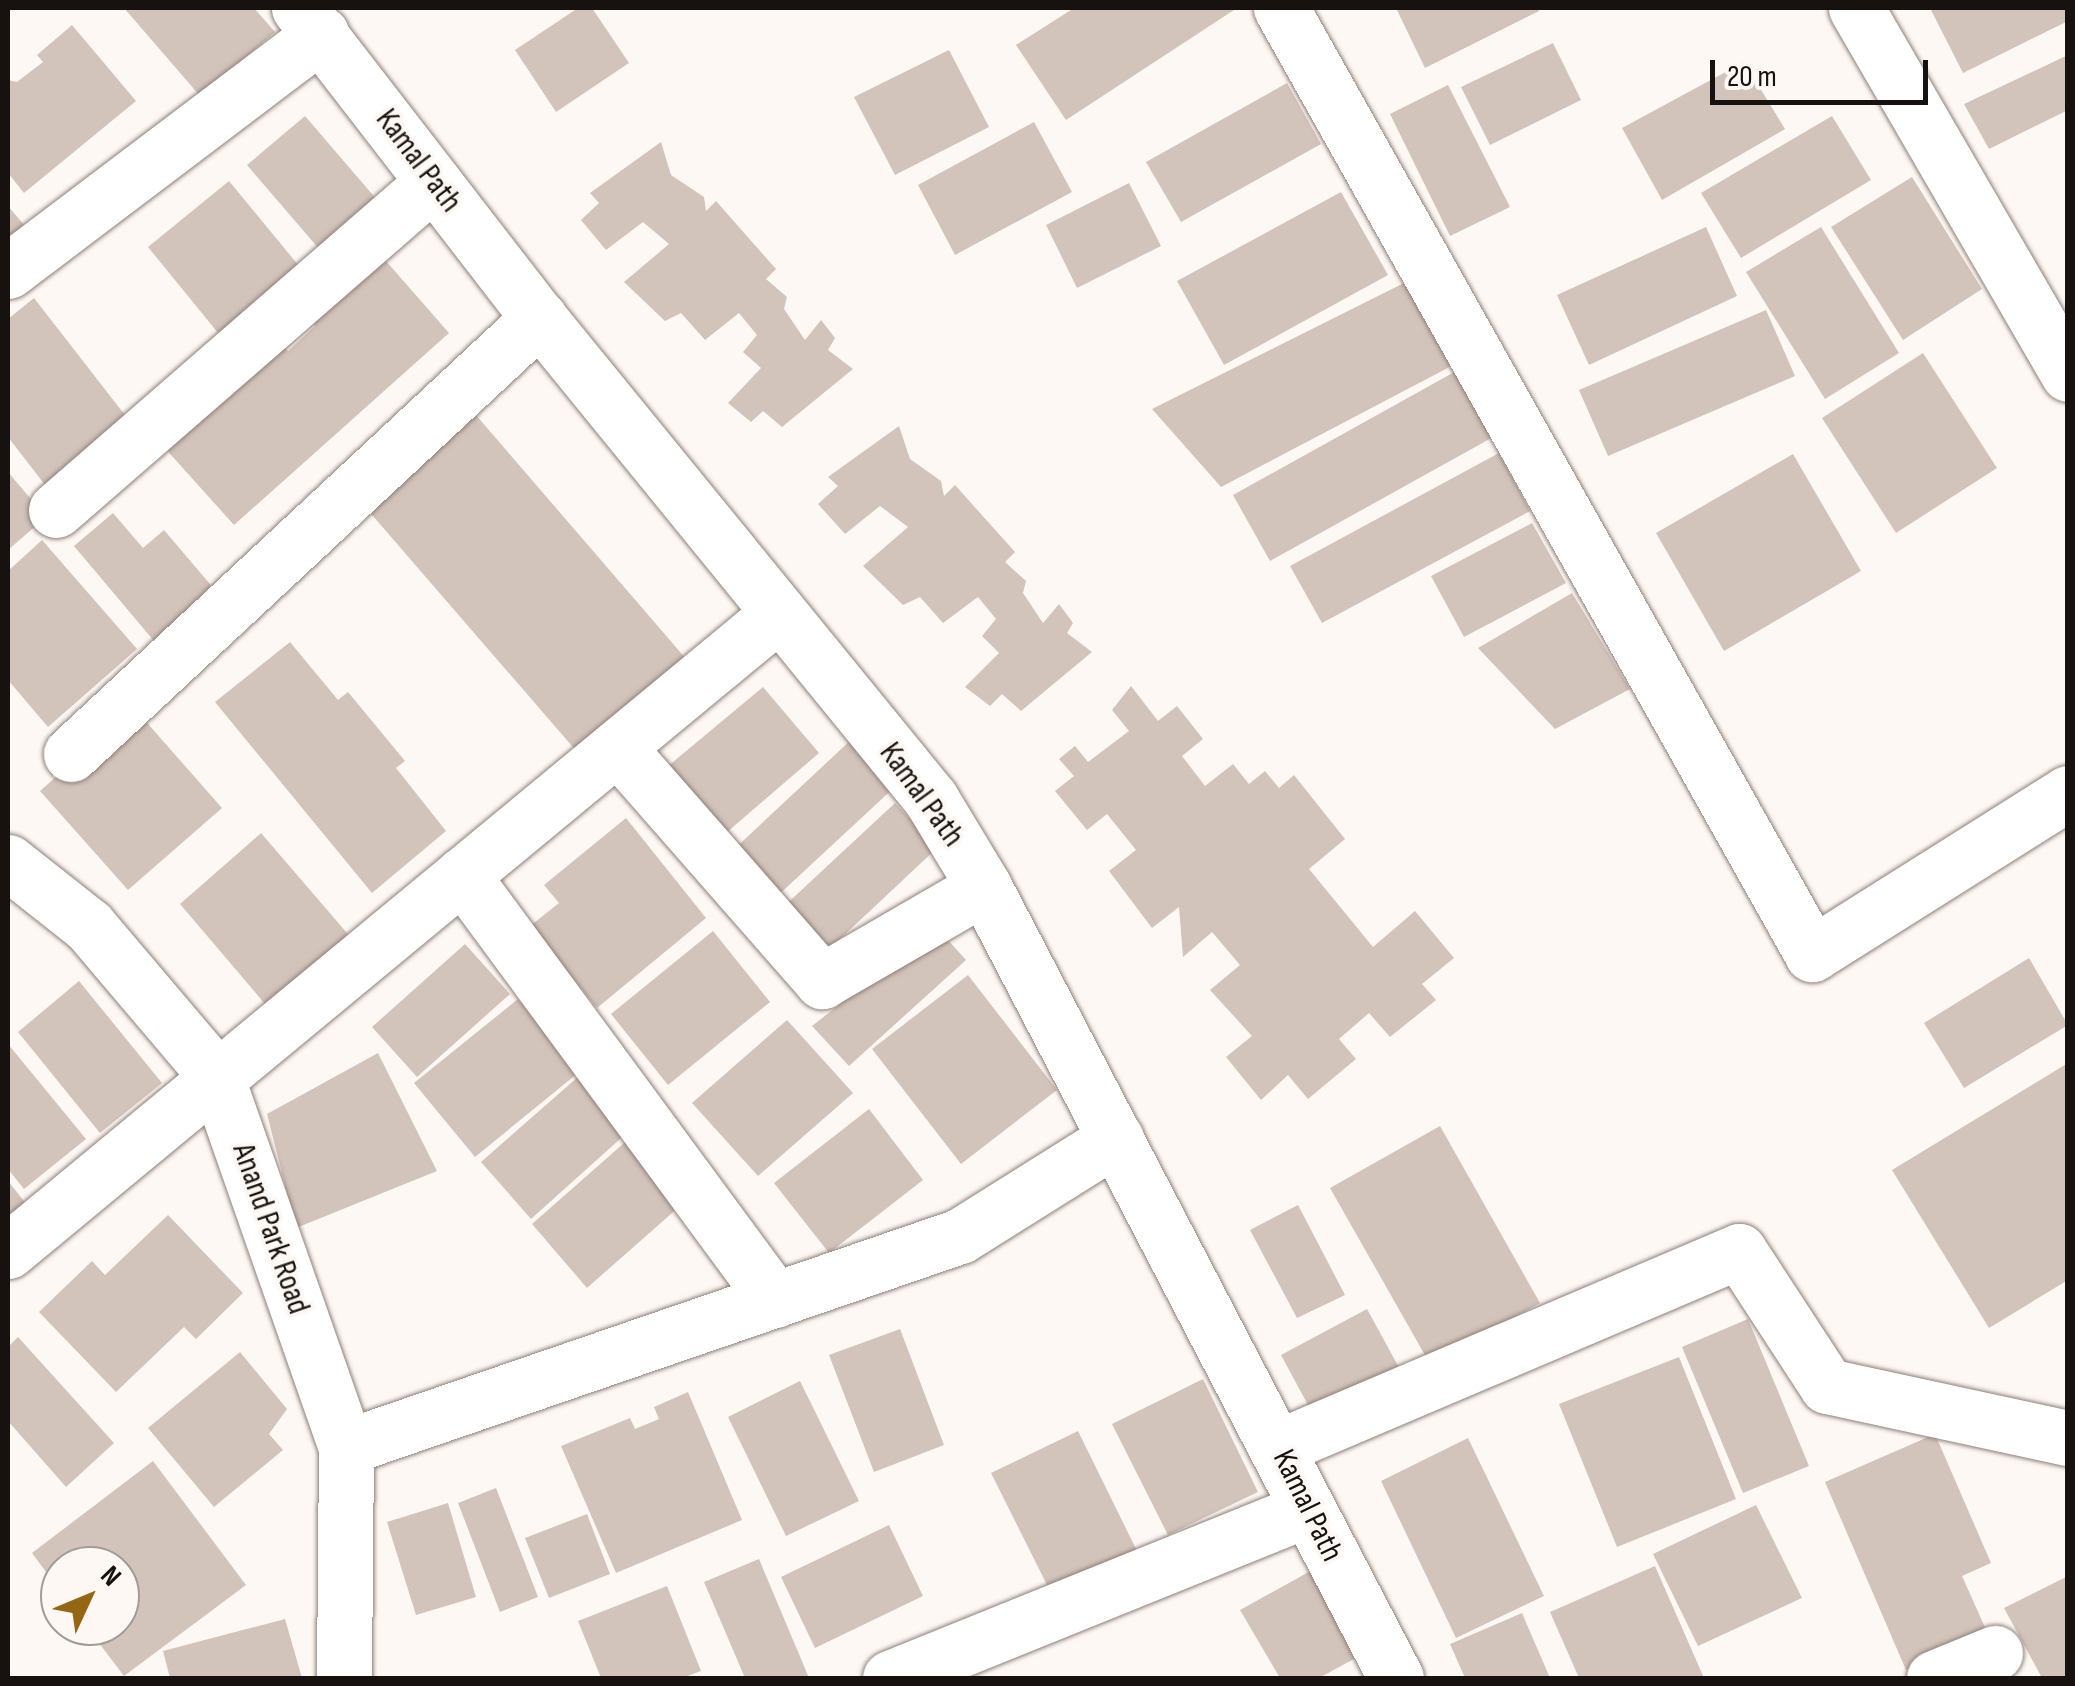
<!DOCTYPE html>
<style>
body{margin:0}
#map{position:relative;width:2075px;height:1686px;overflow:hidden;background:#fef8f4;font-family:"Sofia Sans Condensed",sans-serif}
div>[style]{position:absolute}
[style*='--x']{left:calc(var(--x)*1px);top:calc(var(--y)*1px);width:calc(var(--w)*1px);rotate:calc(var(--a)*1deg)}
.building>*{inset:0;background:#d2c3bb}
.roads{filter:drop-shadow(0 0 2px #8d7f77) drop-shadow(0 0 2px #8d7f77)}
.minor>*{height:55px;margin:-27.5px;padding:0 27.5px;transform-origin:27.5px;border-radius:27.5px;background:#fff}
span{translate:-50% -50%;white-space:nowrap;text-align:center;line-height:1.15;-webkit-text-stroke:8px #fef8f4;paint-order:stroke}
.street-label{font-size:32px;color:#17120f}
.frame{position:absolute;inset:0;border:10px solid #17120f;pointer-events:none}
.north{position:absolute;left:40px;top:1546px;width:100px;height:100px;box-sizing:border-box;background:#fef8f4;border:2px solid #a29c98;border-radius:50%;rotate:46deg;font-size:28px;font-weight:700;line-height:40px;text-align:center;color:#17120f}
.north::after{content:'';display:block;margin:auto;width:35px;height:45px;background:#956715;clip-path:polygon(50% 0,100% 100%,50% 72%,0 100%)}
.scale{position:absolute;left:1710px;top:60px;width:218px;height:45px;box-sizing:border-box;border:5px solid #17120f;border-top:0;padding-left:12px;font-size:30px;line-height:35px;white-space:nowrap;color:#17120f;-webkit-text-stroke:8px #fef8f4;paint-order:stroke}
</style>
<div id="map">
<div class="building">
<div style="clip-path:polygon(124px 8px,254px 8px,275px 32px,200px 96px)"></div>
<div style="clip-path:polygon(578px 8px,592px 8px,629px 63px,556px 112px,515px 50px)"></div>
<div style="clip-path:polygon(1074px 8px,1237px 8px,1066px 120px,1016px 45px)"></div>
<div style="clip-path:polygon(1396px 8px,1537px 8px,1539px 11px,1425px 68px)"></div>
<div style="clip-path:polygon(1930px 8px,2068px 8px,2068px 21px,1963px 73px)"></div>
<div style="clip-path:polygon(72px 25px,136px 101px,24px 193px,8px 173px,8px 80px,17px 82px,43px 62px,37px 55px)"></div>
<div style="clip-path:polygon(1553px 43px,1581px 100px,1490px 145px,1461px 87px)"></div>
<div style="clip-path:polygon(949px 50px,989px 127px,895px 175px,854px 97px)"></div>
<div style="clip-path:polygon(2068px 55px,2068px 110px,1989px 149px,1964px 104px)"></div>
<div style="clip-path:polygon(1744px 62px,1785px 129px,1662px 200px,1622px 128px)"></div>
<div style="clip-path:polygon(1287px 83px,1321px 144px,1181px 222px,1146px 162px)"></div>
<div style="clip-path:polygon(1448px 85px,1510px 207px,1450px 236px,1390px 114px)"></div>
<div style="clip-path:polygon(305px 116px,384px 208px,326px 257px,247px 165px)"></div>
<div style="clip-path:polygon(1832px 116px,1871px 180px,1741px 258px,1701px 193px)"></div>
<div style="clip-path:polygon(1034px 122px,1072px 192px,955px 255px,918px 185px)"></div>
<div style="clip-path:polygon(661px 142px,671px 175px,704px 197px,706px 211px,716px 201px,776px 269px,766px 279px,787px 297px,784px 309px,805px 340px,821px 320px,835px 338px,828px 350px,853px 369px,782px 427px,763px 411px,751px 422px,728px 403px,761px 368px,743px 352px,757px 335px,739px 313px,705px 340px,681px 313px,665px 321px,624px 282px,669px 244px,643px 222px,606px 250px,581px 220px,599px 203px,590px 193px)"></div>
<div style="clip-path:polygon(1912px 177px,1982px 289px,1903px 340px,1831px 227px)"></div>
<div style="clip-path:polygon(229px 181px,304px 272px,223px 339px,148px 247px)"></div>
<div style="clip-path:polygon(1129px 183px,1161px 246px,1077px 288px,1046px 225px)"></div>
<div style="clip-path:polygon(1341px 192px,1388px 275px,1224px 365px,1177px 281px)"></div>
<div style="clip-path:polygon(8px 206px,30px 232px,8px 251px)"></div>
<div style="clip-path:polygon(1706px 227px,1737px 296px,1589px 365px,1557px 295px)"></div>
<div style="clip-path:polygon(1821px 227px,1899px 353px,1825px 399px,1746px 272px)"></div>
<div style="clip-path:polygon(379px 253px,449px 333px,234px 525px,163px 446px,280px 341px,288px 351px,315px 326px,307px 317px)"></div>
<div style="clip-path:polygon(1418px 276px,1461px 361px,1221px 487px,1152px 409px)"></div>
<div style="clip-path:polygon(34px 298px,135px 428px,52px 494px,8px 437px,8px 319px)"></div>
<div style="clip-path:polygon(1766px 310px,1795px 376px,1608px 456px,1579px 390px)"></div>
<div style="clip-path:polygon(1923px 353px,1997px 468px,1896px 533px,1822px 418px)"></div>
<div style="clip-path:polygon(1458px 370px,1495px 436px,1270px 561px,1233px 495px)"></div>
<div style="clip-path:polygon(469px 407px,687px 660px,578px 753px,360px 501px)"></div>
<div style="clip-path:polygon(899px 426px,910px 459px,941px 481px,944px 496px,955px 485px,1015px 552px,1005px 562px,1026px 581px,1023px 593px,1043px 623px,1059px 604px,1073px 623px,1067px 633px,1092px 652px,1021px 711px,1002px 694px,990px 706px,965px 687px,999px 653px,982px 636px,996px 619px,978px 597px,943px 623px,920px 597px,903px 605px,863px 566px,908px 527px,880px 506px,845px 534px,818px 504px,838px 486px,828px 477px)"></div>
<div style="clip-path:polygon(1499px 453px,1530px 511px,1322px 623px,1290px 566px)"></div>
<div style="clip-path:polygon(1793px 454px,1861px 571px,1724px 651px,1656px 533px)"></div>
<div style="clip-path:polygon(8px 472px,46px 517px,8px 550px)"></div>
<div style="clip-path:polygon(113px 513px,143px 548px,164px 530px,215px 590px,154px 641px,74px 546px)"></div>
<div style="clip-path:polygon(1532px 523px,1566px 583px,1464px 637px,1431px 576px)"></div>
<div style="clip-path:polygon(42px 540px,137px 649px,48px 727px,8px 680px,8px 571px)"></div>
<div style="clip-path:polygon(1572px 593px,1630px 689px,1555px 729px,1478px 648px)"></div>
<div style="clip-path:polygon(290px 642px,338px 700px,348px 692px,405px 761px,396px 768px,446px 831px,372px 893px,215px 702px)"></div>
<div style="clip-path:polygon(1131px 686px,1158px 721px,1177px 706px,1203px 739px,1182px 756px,1205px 786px,1233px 764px,1249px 784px,1265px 771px,1279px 788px,1294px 775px,1345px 839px,1309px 869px,1373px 947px,1415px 911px,1454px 958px,1422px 984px,1436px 1000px,1390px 1037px,1369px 1013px,1339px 1039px,1356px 1059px,1308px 1099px,1288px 1075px,1261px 1100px,1226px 1057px,1252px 1036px,1210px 990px,1240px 965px,1212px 932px,1183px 957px,1179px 907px,1152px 928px,1109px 871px,1136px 850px,1107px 814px,1087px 830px,1055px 791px,1074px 776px,1059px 759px,1075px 746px,1088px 762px,1129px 731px,1112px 710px)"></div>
<div style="clip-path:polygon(763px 687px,819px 753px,719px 839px,661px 772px)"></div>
<div style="clip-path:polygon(134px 708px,222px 808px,128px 890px,40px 791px)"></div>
<div style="clip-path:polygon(854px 737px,898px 784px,773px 900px,730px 853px)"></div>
<div style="clip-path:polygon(895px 803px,937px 848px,822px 956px,780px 910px)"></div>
<div style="clip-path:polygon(626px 818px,706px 918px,597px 1008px,530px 926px,559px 903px,544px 885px)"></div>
<div style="clip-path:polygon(261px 833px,353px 940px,271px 1011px,180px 904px)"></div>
<div style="clip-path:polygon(937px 928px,966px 960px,849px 1066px,812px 1026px)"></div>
<div style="clip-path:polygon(713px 931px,770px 1002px,668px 1085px,611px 1014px)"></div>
<div style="clip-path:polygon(465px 944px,510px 994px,417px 1077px,372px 1027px)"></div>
<div style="clip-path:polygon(2029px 958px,2068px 1025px,1964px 1088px,1924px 1023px)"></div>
<div style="clip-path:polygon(968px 975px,1057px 1090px,961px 1164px,872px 1049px)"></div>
<div style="clip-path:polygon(79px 981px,162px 1083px,100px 1133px,18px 1032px)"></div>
<div style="clip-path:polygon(518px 999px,578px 1073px,475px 1157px,414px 1083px)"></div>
<div style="clip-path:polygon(787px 1020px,853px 1093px,758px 1176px,692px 1103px)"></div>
<div style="clip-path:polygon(8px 1044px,86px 1139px,24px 1189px,8px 1169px)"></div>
<div style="clip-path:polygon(378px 1053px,437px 1171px,296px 1228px,267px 1114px)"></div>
<div style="clip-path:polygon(2068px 1063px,2068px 1280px,1989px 1328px,1892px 1170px)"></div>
<div style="clip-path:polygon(579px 1076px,629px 1131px,531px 1219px,481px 1162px)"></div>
<div style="clip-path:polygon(869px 1109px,923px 1180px,829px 1253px,774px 1183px)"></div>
<div style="clip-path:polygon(1440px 1126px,1540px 1303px,1430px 1364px,1330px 1188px)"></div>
<div style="clip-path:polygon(632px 1136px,688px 1199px,587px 1288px,532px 1224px)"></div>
<div style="clip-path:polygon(8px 1181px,31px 1210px,8px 1229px)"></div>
<div style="clip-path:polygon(1298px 1205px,1345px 1295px,1297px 1318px,1250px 1230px)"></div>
<div style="clip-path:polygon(168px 1215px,243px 1293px,196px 1339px,184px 1327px,116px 1392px,39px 1312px,92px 1261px,105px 1275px)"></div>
<div style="clip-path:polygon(1367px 1309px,1402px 1373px,1315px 1418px,1281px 1355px)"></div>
<div style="clip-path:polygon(1748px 1319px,1809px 1466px,1743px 1493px,1682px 1347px)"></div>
<div style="clip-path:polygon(900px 1329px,944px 1445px,874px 1472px,829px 1355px)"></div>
<div style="clip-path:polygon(18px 1337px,114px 1443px,66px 1487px,8px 1421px,8px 1347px)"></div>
<div style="clip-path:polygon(240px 1352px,287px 1409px,269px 1434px,283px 1450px,214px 1507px,148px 1428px)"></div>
<div style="clip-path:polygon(1679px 1357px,1736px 1499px,1617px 1547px,1559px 1404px)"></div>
<div style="clip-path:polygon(1203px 1379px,1258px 1492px,1168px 1535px,1112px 1424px)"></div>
<div style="clip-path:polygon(800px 1381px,859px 1501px,786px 1536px,728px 1417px)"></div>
<div style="clip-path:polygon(688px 1392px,742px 1520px,616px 1573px,561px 1446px,630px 1418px,635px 1429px,659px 1419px,654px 1407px)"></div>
<div style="clip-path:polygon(1078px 1431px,1139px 1555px,1053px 1597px,991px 1473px)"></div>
<div style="clip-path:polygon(1935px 1434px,1991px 1563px,1962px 1576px,1988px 1634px,1906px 1670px,1825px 1482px)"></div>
<div style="clip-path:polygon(1468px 1438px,1544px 1596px,1456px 1638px,1381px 1481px)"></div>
<div style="clip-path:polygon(153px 1461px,246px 1585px,124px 1676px,86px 1626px,120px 1626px,120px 1566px,60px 1566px,60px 1591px,32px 1553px)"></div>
<div style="clip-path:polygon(496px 1488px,538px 1597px,500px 1612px,458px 1503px)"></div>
<div style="clip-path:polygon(448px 1503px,476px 1597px,416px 1615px,387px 1522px)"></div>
<div style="clip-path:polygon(1756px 1505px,1802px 1598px,1698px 1646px,1653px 1554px)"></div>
<div style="clip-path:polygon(587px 1514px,610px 1574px,549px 1598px,525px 1538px)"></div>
<div style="clip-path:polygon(889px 1525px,923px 1596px,815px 1648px,781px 1577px)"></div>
<div style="clip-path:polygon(759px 1559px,809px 1678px,745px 1678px,704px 1582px)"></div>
<div style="clip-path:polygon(1655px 1566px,1704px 1678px,1579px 1678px,1550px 1612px)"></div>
<div style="clip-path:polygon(1314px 1569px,1363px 1654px,1319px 1678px,1280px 1678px,1240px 1610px)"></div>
<div style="clip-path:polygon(2068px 1576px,2068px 1678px,2042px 1678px,2004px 1608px)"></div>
<div style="clip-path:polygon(667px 1586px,701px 1671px,682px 1678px,601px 1678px,578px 1621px)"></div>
<div style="clip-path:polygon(1522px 1613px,1550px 1678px,1465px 1678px,1450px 1644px)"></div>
<div style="clip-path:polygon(285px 1619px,302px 1678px,170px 1678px,163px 1651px)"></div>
</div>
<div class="roads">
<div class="minor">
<div style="--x:299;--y:8;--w:392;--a:52.3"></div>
<div style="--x:539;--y:318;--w:621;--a:50.82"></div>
<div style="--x:931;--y:799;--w:103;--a:58.9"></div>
<div style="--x:984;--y:887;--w:892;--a:62.49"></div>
<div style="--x:1281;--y:8;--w:1085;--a:60.69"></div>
<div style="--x:1812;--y:954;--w:302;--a:-32.2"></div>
<div style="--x:1856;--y:8;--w:423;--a:59.9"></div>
<div style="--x:8;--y:271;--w:393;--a:-37.1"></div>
<div style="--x:56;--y:510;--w:500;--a:-41"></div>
<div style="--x:618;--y:748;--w:310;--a:48.8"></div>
<div style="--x:822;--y:981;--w:187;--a:-30.1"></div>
<div style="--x:71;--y:754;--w:640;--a:-42.97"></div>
<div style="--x:8;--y:862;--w:103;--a:38.3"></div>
<div style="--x:89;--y:926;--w:197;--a:49.7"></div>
<div style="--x:216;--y:1076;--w:393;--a:70.7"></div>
<div style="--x:346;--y:1447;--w:231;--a:90.5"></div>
<div style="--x:462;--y:875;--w:528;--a:53.63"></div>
<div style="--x:8;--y:1251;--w:999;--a:-39.6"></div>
<div style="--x:346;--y:1447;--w:649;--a:-18.97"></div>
<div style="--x:960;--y:1236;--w:184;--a:-32.1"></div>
<div style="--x:1278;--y:1447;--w:501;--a:-23.03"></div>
<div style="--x:1739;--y:1251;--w:161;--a:56.9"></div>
<div style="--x:1827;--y:1386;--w:247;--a:12.2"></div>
<div style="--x:890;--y:1678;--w:449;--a:-22"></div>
<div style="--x:1934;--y:1678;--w:66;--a:-22.3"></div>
</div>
</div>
<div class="street-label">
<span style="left:418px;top:161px;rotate:53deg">Kamal Path</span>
<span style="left:921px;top:795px;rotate:54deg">Kamal Path</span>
<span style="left:270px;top:1229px;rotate:71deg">Anand Park Road</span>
<span style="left:1307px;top:1506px;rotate:64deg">Kamal Path</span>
</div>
<div class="frame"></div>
<div class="north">N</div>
<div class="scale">20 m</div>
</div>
